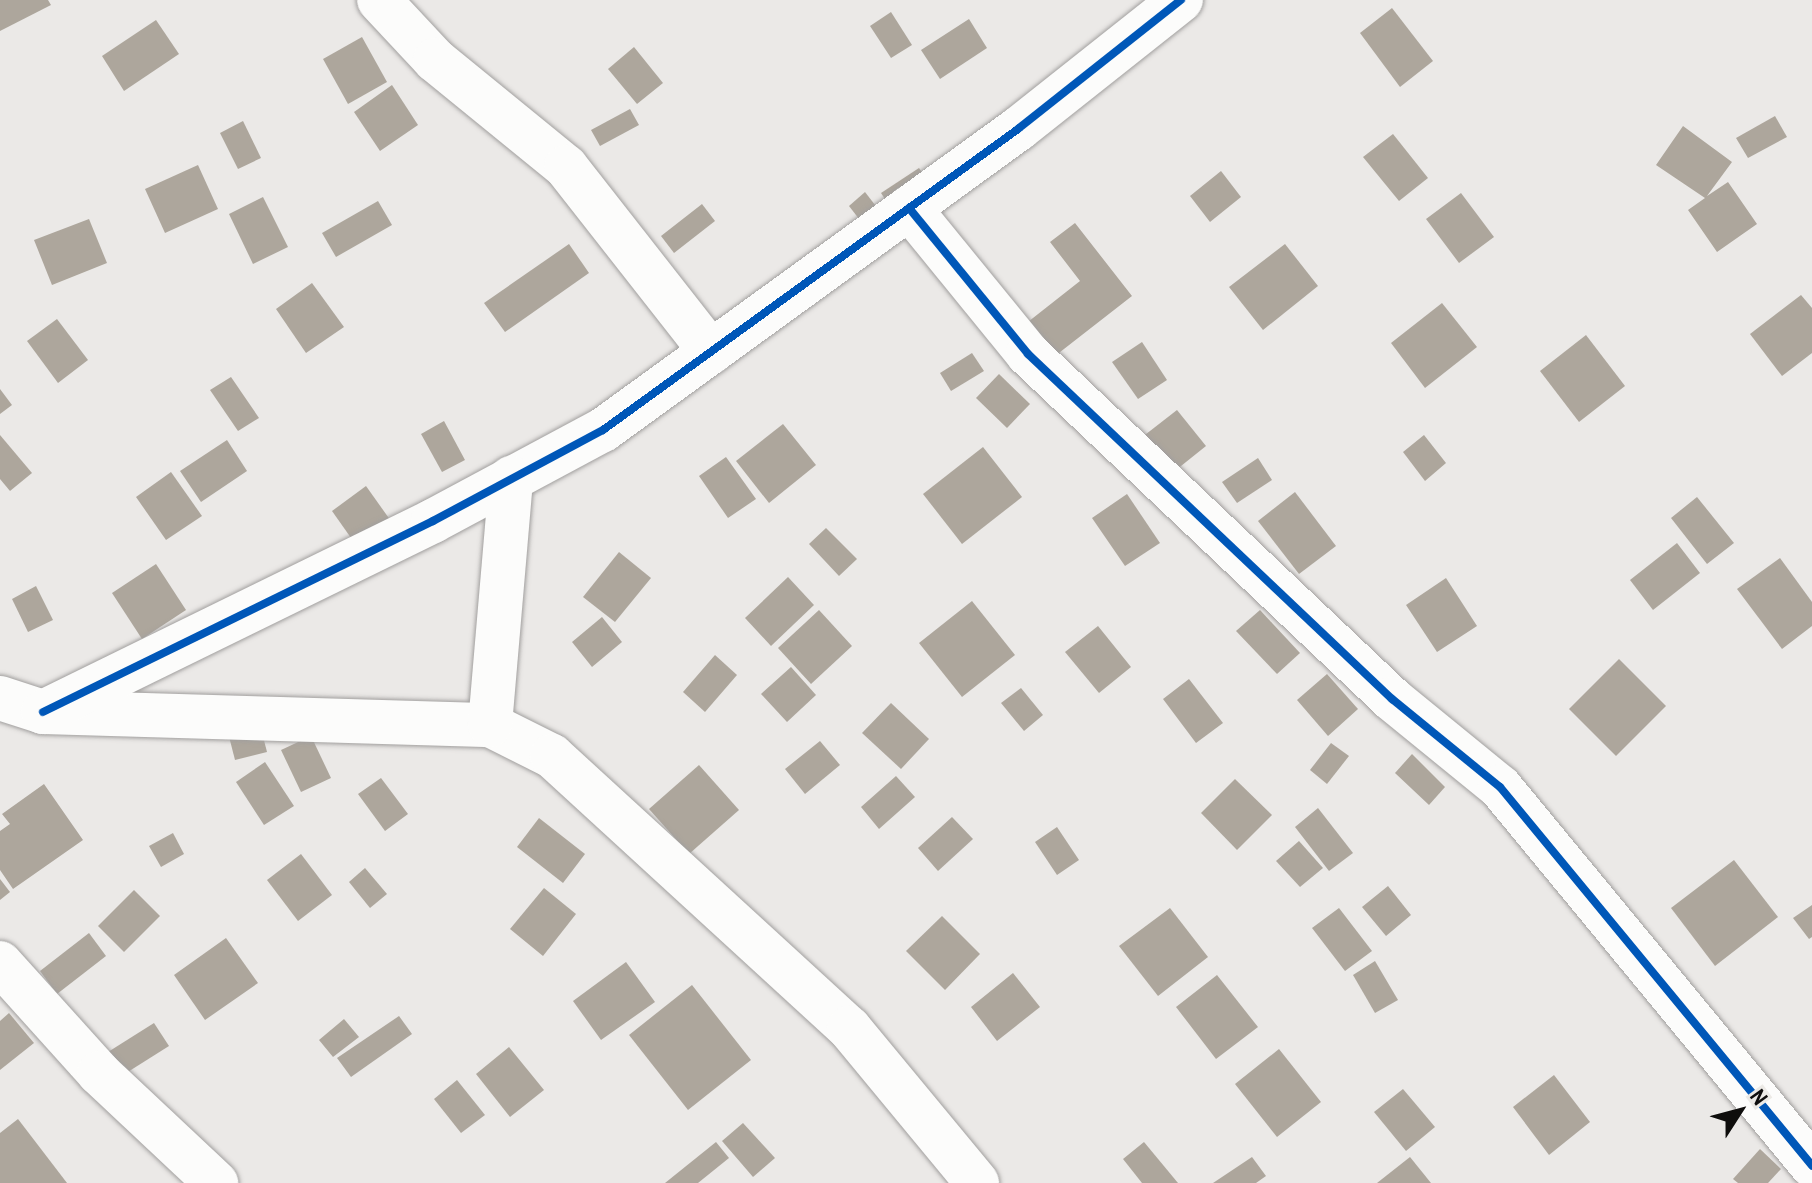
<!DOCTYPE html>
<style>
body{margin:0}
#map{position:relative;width:1812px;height:1183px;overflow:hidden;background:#ebe9e7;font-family:"Archivo Narrow",sans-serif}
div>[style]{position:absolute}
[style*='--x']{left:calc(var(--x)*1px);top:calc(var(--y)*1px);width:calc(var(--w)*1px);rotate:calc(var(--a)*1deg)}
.building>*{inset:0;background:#ada69c}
.roads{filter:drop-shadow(0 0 2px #a19f9e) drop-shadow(0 0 2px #a19f9e)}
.street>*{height:44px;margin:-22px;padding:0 22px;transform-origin:22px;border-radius:22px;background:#fcfcfb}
.cycleway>*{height:8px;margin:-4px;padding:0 4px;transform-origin:4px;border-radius:4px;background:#0057b8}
span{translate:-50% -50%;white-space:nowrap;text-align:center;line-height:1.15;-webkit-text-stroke:8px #eceae6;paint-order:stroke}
.north{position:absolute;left:1700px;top:1071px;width:80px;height:80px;-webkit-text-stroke:6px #eceae6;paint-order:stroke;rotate:54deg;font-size:22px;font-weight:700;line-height:32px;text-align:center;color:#0e0d0c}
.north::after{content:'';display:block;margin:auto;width:28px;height:36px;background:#0e0d0c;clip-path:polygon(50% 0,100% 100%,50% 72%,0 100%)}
</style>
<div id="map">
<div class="building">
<div style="clip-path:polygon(0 0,48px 0,51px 5px,0 31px)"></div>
<div style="clip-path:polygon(1392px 8px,1433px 61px,1400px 87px,1360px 33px)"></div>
<div style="clip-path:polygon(891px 12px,912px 45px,891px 58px,870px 26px)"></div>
<div style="clip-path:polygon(969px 19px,987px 48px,940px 79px,921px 50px)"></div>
<div style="clip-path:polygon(156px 20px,179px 54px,124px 91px,102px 56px)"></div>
<div style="clip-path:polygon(362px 37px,387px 82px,348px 104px,323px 59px)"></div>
<div style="clip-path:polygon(634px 47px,663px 83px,637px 104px,608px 69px)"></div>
<div style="clip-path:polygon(392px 85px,418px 125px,380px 151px,354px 112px)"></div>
<div style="clip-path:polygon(630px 109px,639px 125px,600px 146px,591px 130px)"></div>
<div style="clip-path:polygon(1775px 116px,1787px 137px,1748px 158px,1736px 138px)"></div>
<div style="clip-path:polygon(243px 121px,261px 158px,238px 169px,220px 133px)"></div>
<div style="clip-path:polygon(1683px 126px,1732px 162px,1707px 196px,1728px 182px,1757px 224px,1717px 252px,1688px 210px,1705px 198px,1656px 165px)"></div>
<div style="clip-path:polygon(1393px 134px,1428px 178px,1399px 201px,1363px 157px)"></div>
<div style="clip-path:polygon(198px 165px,218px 209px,165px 233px,145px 189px)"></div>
<div style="clip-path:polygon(919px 168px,937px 194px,899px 220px,881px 193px)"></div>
<div style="clip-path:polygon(1221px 171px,1241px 197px,1210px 222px,1190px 196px)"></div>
<div style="clip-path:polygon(865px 192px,889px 223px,873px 237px,849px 206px)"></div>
<div style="clip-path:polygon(1461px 193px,1494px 237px,1459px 263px,1426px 219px)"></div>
<div style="clip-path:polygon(263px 197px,288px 247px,253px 264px,229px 214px)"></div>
<div style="clip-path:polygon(378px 201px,392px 225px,336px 257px,322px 233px)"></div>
<div style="clip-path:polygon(702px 204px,715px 221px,674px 253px,661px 236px)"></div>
<div style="clip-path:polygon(89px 219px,107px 263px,52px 285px,34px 240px)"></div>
<div style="clip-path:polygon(1075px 223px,1132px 296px,1046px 363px,1019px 329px,1080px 281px,1050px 242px)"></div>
<div style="clip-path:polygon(569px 244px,589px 273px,505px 332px,484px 303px)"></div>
<div style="clip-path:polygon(1285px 244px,1318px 286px,1263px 330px,1229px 287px)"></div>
<div style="clip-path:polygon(312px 283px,344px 327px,306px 353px,276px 309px)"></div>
<div style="clip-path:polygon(1801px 295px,1812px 308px,1812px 353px,1782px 376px,1750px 334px)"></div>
<div style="clip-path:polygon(1442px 303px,1477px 347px,1425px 388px,1391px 343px)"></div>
<div style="clip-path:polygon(57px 319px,88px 360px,58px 383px,27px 341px)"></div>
<div style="clip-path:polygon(1586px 335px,1625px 386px,1579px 422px,1540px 371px)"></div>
<div style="clip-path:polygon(1142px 342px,1167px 380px,1138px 399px,1112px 362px)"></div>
<div style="clip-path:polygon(972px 353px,984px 371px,951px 391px,940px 373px)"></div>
<div style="clip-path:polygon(999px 374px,1030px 404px,1007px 428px,976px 398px)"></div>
<div style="clip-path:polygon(231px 377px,259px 418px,238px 431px,210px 390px)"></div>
<div style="clip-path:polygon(0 389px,12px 405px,0 414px)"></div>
<div style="clip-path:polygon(1177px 410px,1206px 446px,1161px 482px,1132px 445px)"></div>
<div style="clip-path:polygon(444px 421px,465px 460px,442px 472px,421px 434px)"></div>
<div style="clip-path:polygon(783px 424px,816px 465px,769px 503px,736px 461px)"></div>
<div style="clip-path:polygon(0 435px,32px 473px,10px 491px,0 479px)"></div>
<div style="clip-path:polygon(1424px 435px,1446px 463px,1425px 481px,1403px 452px)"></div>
<div style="clip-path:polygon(227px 440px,247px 471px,201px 502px,180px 471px)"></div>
<div style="clip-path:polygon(983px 447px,1022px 497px,962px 544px,923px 494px)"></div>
<div style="clip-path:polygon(726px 457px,756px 499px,728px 518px,699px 476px)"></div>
<div style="clip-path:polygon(1258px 458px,1272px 480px,1237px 503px,1222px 482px)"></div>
<div style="clip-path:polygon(171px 472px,202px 516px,166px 540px,136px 497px)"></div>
<div style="clip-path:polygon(366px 486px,403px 538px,368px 562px,332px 511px)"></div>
<div style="clip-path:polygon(1295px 492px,1336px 546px,1299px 574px,1258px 521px)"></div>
<div style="clip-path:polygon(1127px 494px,1160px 543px,1125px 566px,1092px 518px)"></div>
<div style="clip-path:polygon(1697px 497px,1734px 543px,1707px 564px,1671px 518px)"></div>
<div style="clip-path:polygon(826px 528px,857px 559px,839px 576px,809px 544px)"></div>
<div style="clip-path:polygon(1677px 543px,1700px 573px,1653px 610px,1630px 580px)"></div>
<div style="clip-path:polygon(619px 552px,651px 578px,615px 622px,583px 597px)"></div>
<div style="clip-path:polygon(1780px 558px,1812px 602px,1812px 626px,1782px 649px,1737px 589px)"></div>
<div style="clip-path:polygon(156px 564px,186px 610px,142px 639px,112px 593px)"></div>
<div style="clip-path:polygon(788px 577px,814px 605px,771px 646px,745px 618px)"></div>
<div style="clip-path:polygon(1446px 578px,1477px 626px,1437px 652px,1406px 605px)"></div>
<div style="clip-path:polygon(36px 586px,53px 620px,28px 632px,12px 599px)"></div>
<div style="clip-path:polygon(972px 601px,1015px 655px,962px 697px,919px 643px)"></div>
<div style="clip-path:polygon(819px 610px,852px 646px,811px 684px,778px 648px)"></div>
<div style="clip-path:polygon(1260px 610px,1300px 653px,1277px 674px,1236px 631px)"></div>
<div style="clip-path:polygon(602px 617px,622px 642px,592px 667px,572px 642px)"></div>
<div style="clip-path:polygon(1098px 626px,1131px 667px,1099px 693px,1065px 652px)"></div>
<div style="clip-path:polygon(715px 655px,737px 675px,705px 712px,683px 692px)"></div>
<div style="clip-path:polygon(1619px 659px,1666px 706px,1616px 756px,1569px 709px)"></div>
<div style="clip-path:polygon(791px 667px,816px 695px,787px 722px,761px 694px)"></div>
<div style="clip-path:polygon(1327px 674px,1358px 709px,1328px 736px,1297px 700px)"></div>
<div style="clip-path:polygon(1189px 679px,1223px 723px,1196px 743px,1163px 699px)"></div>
<div style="clip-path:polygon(1021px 688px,1043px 715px,1024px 731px,1001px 703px)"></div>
<div style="clip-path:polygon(891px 703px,929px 739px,901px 769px,862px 733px)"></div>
<div style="clip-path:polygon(255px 705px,267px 752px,235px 760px,223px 713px)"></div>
<div style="clip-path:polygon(311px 736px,331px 778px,301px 792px,281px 750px)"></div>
<div style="clip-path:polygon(820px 741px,840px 765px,805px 794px,785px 769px)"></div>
<div style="clip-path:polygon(1331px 743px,1349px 756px,1327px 784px,1310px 770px)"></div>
<div style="clip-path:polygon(1412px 754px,1445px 787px,1429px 805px,1395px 773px)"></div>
<div style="clip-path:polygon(265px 762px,294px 806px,264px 825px,236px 782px)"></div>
<div style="clip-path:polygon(699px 765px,739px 810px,689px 854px,649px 809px)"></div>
<div style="clip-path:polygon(896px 776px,915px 797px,879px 829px,861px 807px)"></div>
<div style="clip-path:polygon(381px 778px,408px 814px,385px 831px,358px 794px)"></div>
<div style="clip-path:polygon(1235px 779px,1272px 815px,1237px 850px,1201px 813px)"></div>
<div style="clip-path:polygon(44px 784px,83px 840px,13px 889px,0 870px,0 831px,10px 824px,2px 814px)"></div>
<div style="clip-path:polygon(1318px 808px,1353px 853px,1329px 871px,1295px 827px)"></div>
<div style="clip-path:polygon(952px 817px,973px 839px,938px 871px,918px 848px)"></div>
<div style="clip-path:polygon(539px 818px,585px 854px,563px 883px,517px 847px)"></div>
<div style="clip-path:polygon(1057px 827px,1079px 860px,1057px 875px,1035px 842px)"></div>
<div style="clip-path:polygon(173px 833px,184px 854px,161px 867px,149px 846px)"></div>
<div style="clip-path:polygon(1299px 841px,1323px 868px,1300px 887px,1276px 861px)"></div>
<div style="clip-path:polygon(301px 854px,332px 895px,298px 921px,267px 880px)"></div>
<div style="clip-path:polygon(1734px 860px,1778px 917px,1715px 966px,1671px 908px)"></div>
<div style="clip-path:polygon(365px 868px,387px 894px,370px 908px,349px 882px)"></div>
<div style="clip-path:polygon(0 879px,10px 892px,0 900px)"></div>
<div style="clip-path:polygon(1388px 886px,1411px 915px,1386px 936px,1362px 907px)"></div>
<div style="clip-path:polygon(544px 888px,576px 914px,543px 956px,510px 929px)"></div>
<div style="clip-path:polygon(134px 890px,160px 916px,124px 952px,98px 926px)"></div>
<div style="clip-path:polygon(1812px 905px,1812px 937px,1809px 939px,1793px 918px)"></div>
<div style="clip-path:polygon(1170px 908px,1208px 957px,1158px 996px,1119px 946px)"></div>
<div style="clip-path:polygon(1339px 908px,1372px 951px,1345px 971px,1312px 928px)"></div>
<div style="clip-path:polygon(942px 916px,980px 954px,945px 990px,906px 951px)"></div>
<div style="clip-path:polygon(89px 933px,106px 956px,57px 994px,40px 971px)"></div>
<div style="clip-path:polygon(226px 938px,258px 983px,205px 1020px,174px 975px)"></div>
<div style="clip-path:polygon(1375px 961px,1398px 1000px,1375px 1013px,1353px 975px)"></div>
<div style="clip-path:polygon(626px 962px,655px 1002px,601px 1040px,573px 1001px)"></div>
<div style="clip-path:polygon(1013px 973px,1040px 1007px,997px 1041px,971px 1007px)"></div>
<div style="clip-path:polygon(1217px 975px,1258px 1027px,1216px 1059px,1176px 1007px)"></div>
<div style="clip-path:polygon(692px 985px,751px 1060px,688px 1110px,629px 1035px)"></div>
<div style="clip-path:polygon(9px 1013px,34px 1043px,0 1070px,0 1021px)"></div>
<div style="clip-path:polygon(399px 1016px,412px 1034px,351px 1077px,337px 1058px)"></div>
<div style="clip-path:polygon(344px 1019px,359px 1037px,333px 1057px,319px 1040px)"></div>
<div style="clip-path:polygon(154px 1023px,169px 1046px,123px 1075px,108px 1052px)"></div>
<div style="clip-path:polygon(509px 1047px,544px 1090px,510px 1117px,476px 1074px)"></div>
<div style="clip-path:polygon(1279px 1049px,1321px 1102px,1277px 1137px,1235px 1084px)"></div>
<div style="clip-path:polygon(1554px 1075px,1590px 1122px,1549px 1155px,1513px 1107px)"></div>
<div style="clip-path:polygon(457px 1080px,485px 1115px,461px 1133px,434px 1099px)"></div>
<div style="clip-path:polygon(1403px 1089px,1435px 1127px,1406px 1151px,1374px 1112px)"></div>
<div style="clip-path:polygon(18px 1119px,67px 1183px,0 1183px,0 1133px)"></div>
<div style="clip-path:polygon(743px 1123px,775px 1158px,753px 1177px,722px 1141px)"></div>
<div style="clip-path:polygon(716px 1142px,729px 1158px,698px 1183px,665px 1183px)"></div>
<div style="clip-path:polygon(1144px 1142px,1178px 1183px,1142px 1183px,1123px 1159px)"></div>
<div style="clip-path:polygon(1760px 1149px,1781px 1169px,1768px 1183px,1738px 1183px,1733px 1179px)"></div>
<div style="clip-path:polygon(1252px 1157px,1266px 1176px,1256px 1183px,1213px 1183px)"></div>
<div style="clip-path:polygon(1410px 1157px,1431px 1183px,1377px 1183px)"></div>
</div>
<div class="roads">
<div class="street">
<div style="--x:379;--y:0;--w:82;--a:47"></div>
<div style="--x:435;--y:60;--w:169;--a:39.2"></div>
<div style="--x:566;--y:167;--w:235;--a:51.9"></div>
<div style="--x:909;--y:208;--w:188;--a:50.8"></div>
<div style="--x:1028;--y:354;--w:502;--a:43.46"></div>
<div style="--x:1392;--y:699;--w:139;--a:39.2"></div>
<div style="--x:1500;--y:787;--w:491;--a:50.5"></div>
<div style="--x:0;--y:698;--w:45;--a:18"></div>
<div style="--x:43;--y:712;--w:447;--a:1.7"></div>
<div style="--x:490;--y:725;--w:69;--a:26.6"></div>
<div style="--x:552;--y:756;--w:403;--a:42.5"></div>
<div style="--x:849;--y:1028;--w:201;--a:50.4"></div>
<div style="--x:43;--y:712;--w:434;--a:-26.1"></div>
<div style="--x:433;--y:521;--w:193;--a:-28.2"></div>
<div style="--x:603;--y:430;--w:513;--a:-35.95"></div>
<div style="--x:1018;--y:129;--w:208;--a:-38.4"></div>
<div style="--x:490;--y:725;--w:248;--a:-85.1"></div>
<div style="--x:0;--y:963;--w:148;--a:48"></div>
<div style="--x:99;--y:1073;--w:161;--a:43.2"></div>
</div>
</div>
<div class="cycleway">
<div style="--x:909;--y:208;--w:188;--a:50.8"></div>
<div style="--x:1028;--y:354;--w:502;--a:43.46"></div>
<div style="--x:1392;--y:699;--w:139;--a:39.2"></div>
<div style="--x:1500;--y:787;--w:491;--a:50.5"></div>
<div style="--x:43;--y:712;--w:434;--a:-26.1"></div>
<div style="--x:433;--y:521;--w:193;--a:-28.2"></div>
<div style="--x:603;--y:430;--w:513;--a:-35.95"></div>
<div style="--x:1018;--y:129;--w:208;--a:-38.4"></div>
</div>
<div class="north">N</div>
</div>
